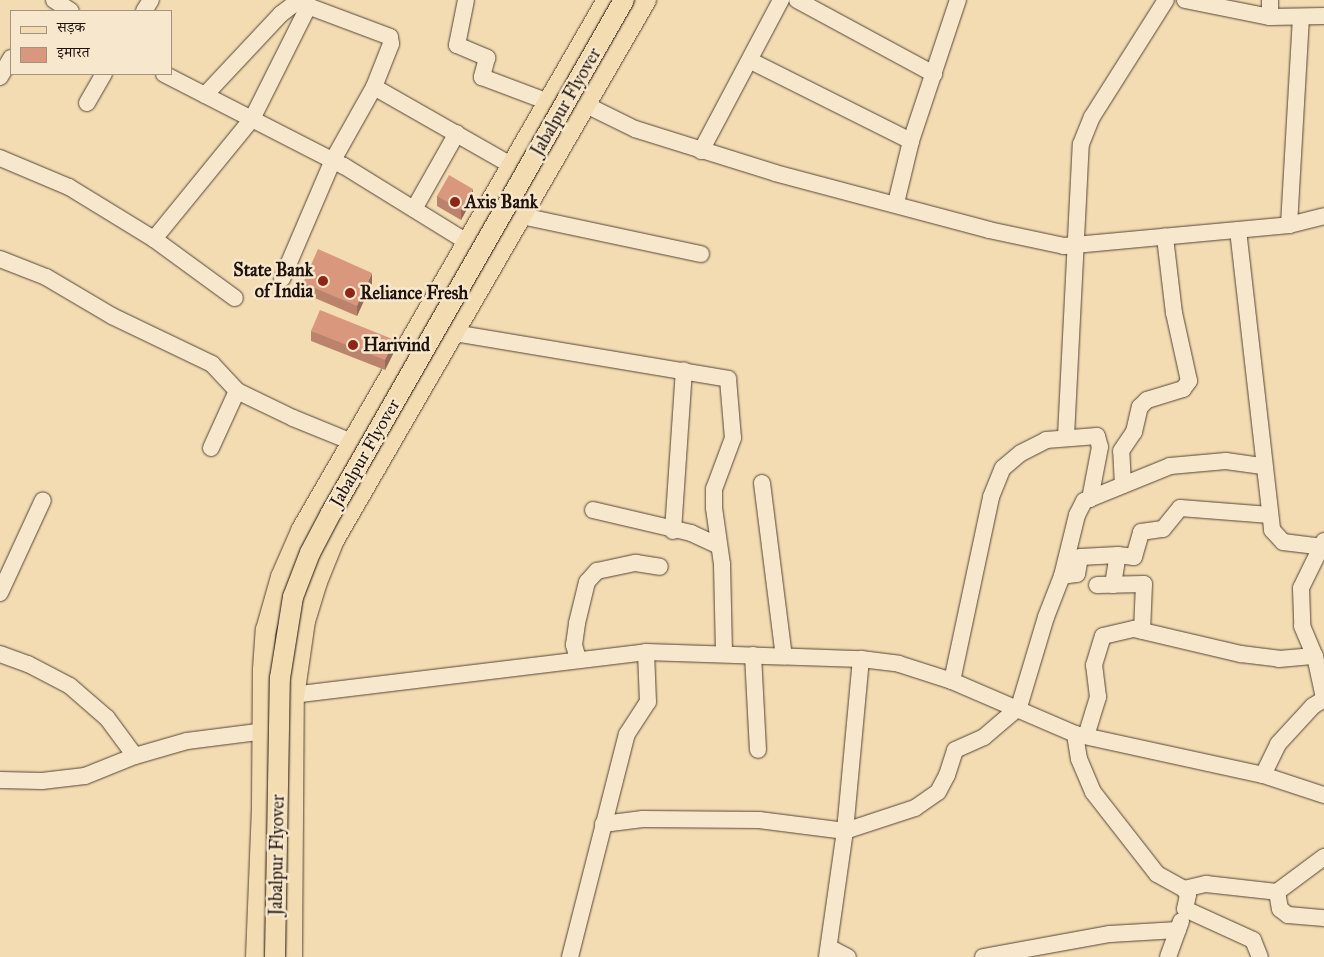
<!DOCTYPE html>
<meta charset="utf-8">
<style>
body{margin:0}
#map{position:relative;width:1324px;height:957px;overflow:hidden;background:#f3dcb2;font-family:"IM FELL Great Primer","Noto Serif Devanagari",serif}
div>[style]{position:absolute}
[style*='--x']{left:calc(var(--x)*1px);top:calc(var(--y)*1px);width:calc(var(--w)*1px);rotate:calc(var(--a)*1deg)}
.roads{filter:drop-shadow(0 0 1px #554537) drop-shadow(0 0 1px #554537)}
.minor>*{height:16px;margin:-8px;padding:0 8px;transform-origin:8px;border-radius:8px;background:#f7e8cd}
.major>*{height:20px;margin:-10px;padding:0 10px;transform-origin:10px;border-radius:10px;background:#f3dcb2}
.bridges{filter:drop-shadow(0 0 1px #20130e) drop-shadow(0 0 1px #20130e)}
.major-bridge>*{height:20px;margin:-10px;padding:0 10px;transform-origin:10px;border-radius:10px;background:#f3dcb2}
.wall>*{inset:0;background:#bb836c}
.shaded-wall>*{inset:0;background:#986a58}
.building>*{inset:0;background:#d9987e}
.dots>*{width:14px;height:14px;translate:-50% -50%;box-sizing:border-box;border:2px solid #f7e8cd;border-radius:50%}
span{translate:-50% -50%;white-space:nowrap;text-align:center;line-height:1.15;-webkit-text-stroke:5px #f7e8cd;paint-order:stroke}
.street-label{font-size:18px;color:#20130e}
.poi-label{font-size:18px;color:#20130e;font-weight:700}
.left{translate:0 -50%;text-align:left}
.right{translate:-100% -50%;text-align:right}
.legend{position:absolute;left:10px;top:10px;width:162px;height:65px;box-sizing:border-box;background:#f7e8cd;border:1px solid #a19381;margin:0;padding:6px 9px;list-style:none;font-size:15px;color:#20130e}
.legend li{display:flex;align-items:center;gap:10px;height:25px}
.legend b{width:25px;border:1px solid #a19381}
</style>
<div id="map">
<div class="roads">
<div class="minor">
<div style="--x:54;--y:0;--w:20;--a:33"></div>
<div style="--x:466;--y:0;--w:46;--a:101.3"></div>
<div style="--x:457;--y:45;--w:33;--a:23"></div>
<div style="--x:487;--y:58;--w:20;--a:105"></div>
<div style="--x:482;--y:77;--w:71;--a:20.7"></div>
<div style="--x:797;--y:0;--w:156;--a:28.4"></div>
<div style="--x:1185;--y:0;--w:87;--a:11.3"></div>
<div style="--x:1270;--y:17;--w:54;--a:-1.1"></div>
<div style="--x:1270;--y:0;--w:17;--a:90"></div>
<div style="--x:144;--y:11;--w:13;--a:-58"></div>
<div style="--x:751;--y:61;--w:179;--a:26.6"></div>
<div style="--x:164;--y:74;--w:202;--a:27.1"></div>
<div style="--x:344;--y:166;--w:156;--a:31.7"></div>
<div style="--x:0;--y:77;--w:22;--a:-60"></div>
<div style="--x:374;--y:87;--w:158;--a:29.7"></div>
<div style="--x:205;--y:95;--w:111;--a:-46.8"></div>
<div style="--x:281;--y:14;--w:20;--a:-37"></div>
<div style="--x:297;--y:2;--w:99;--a:20.6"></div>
<div style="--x:390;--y:37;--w:7;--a:82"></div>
<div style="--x:391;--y:44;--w:46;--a:111.6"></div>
<div style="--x:374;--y:87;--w:84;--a:119.3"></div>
<div style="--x:333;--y:160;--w:129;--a:113.2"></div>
<div style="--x:576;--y:100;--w:66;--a:26.2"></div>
<div style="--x:635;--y:129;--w:147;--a:17.4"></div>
<div style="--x:775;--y:173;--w:221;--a:14.9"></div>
<div style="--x:989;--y:230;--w:77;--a:12"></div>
<div style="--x:1064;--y:246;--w:226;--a:-5.3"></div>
<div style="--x:1289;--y:225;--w:36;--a:-14"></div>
<div style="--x:87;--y:103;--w:34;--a:-60"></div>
<div style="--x:701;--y:151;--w:171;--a:-62.1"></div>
<div style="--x:0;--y:158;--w:75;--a:22.8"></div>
<div style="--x:69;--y:187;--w:100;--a:31.5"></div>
<div style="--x:154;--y:239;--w:100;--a:36.1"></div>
<div style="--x:896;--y:203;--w:64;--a:-76.4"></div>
<div style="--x:911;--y:141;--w:149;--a:-71.6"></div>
<div style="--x:414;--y:209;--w:87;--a:-60.5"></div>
<div style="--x:522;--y:216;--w:183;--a:12"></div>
<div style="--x:1289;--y:225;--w:208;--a:-86.7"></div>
<div style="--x:1238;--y:230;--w:302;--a:83.5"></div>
<div style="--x:1272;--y:530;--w:16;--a:47"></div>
<div style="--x:1283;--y:542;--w:38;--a:7"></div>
<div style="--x:154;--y:239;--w:155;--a:-50.8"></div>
<div style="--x:252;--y:119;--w:127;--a:-63.4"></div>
<div style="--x:0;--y:259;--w:49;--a:21.4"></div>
<div style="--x:46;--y:277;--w:77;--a:30.6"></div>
<div style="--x:112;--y:316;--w:111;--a:25.6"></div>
<div style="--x:212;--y:364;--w:37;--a:47"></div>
<div style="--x:237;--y:391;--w:62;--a:25.7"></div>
<div style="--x:293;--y:418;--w:64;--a:22.1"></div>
<div style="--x:454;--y:333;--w:278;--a:9.5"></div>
<div style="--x:728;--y:379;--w:59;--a:85.2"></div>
<div style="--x:733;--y:438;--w:54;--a:110.4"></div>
<div style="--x:714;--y:489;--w:19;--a:90"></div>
<div style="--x:714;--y:508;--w:57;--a:81.9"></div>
<div style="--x:722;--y:564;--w:90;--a:88.7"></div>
<div style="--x:1066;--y:436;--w:292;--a:-87.1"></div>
<div style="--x:1081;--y:144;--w:29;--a:-68"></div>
<div style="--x:1092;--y:117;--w:138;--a:-57.7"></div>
<div style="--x:211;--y:448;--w:63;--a:-65.5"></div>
<div style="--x:762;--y:483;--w:174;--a:82.8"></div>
<div style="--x:1123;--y:485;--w:34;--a:-93"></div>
<div style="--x:1121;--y:451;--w:23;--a:-56"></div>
<div style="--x:1134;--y:432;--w:26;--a:-77"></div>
<div style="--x:1140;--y:407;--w:10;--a:-45"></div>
<div style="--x:1147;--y:400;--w:38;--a:-17"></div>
<div style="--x:1183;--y:389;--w:10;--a:-53"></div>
<div style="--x:1189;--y:381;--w:70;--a:-102.4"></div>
<div style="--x:1174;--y:313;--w:77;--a:-96.8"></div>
<div style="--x:593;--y:510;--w:101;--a:13.2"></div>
<div style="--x:691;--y:533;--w:31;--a:25"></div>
<div style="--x:673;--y:531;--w:161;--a:-86.1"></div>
<div style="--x:1324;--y:541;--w:52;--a:116.1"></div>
<div style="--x:1301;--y:588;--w:38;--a:88"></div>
<div style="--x:1302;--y:626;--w:33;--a:67"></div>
<div style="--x:1315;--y:656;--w:43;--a:77.9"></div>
<div style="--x:1062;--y:576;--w:15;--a:-8"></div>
<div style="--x:1077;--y:574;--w:17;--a:-80"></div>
<div style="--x:1080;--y:557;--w:38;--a:-3"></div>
<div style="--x:1097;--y:585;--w:47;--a:-1.2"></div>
<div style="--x:1144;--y:584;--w:47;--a:92.4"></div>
<div style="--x:1113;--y:585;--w:30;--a:-81"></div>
<div style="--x:1118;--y:555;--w:16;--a:7"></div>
<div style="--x:1134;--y:557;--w:26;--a:-74"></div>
<div style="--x:1141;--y:532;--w:22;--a:-8"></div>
<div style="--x:1163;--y:529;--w:27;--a:-51"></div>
<div style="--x:1180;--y:508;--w:90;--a:4.4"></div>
<div style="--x:0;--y:593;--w:102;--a:-65.2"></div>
<div style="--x:0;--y:654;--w:30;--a:20"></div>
<div style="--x:28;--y:664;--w:47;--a:27.6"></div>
<div style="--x:70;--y:686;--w:49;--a:40.9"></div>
<div style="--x:107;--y:718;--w:47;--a:53.6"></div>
<div style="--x:753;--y:655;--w:95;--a:87"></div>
<div style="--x:578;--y:659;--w:15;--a:-106"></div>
<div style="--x:574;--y:645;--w:22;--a:-82"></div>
<div style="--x:577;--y:623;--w:42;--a:-76.3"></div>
<div style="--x:587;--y:582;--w:15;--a:-48"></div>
<div style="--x:597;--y:571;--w:40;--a:-12"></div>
<div style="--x:636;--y:563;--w:24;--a:9"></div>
<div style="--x:952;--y:681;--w:188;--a:-78"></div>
<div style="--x:991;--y:497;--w:31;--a:-68"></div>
<div style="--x:1003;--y:468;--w:23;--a:-40"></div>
<div style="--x:1021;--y:453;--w:28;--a:-27"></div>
<div style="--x:1046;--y:440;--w:51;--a:-4.5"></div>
<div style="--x:1097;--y:436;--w:11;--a:75"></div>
<div style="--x:1100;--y:447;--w:53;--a:100.9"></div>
<div style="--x:284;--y:696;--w:365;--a:-6.9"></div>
<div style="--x:646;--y:652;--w:215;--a:1.9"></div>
<div style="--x:861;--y:659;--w:38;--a:7"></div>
<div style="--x:899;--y:664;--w:56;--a:17.8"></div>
<div style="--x:952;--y:681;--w:134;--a:23.3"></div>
<div style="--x:1075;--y:734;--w:192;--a:12.3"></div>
<div style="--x:1263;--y:775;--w:64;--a:18.2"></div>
<div style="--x:1075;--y:734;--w:25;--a:81"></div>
<div style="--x:1079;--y:759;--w:36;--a:67"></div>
<div style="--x:1093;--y:792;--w:104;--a:52"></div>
<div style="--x:1157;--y:874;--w:31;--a:29"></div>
<div style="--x:1184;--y:889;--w:7;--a:56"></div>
<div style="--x:1188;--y:895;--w:14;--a:102"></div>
<div style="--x:1185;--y:909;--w:75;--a:24.5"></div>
<div style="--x:1253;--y:940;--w:18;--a:68"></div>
<div style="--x:1086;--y:736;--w:41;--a:-72.9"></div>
<div style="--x:1098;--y:697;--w:32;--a:-97"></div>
<div style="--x:1094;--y:665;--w:30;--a:-73"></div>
<div style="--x:1103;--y:636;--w:32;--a:-13"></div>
<div style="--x:1134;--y:629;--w:110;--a:13.2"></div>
<div style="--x:1241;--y:654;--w:38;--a:7"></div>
<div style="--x:1279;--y:659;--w:36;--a:-5"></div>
<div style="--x:1263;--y:775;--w:34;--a:-64"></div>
<div style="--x:1278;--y:744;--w:52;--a:-47.4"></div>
<div style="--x:1313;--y:706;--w:13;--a:-32"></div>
<div style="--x:0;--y:780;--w:42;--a:1.4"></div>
<div style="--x:42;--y:781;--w:43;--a:-6.6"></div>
<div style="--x:85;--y:776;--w:54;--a:-21.8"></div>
<div style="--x:135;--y:756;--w:54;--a:-16.1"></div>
<div style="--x:187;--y:741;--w:87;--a:-7.3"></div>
<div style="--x:603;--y:824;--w:40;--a:-7.1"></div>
<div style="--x:643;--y:819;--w:116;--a:0.5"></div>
<div style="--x:759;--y:820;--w:87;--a:7.3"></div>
<div style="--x:845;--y:831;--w:74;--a:-18.2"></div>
<div style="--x:915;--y:808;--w:28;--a:-35"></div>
<div style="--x:938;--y:792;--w:19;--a:-62"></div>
<div style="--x:947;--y:775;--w:26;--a:-72"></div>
<div style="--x:955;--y:750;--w:32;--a:-24"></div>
<div style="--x:984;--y:737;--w:46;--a:-40.6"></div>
<div style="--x:1019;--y:707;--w:94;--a:-73.3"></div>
<div style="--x:1046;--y:617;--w:44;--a:-68.7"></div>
<div style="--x:1062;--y:576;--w:63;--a:-76.2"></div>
<div style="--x:1077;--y:515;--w:16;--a:-63"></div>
<div style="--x:1084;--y:501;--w:93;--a:-22.1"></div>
<div style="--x:1170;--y:466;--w:56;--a:-5.1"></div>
<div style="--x:1226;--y:461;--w:37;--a:8"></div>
<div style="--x:1184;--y:889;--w:23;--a:-13"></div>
<div style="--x:1206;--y:884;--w:71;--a:6.4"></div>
<div style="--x:1277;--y:892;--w:59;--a:-36.7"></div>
<div style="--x:1277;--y:892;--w:17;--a:80"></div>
<div style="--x:1280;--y:909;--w:10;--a:37"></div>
<div style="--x:1288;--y:915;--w:36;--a:5"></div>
<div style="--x:830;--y:948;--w:20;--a:27"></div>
<div style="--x:570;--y:957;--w:230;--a:-75.7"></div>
<div style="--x:627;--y:734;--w:38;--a:-57"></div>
<div style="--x:648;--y:702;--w:50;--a:-92.3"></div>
<div style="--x:827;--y:957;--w:127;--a:-81.9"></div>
<div style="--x:845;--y:831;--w:173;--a:-84.7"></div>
<div style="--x:983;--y:957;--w:129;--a:-10.3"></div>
<div style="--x:1110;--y:934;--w:68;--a:-3.4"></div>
<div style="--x:1168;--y:957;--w:38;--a:-70"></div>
</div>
<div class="major">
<div style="--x:256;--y:957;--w:152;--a:-87.7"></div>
<div style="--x:262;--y:805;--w:136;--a:-89.6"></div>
<div style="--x:263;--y:669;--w:39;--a:-86"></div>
<div style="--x:266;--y:630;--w:55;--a:-74.2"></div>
<div style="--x:281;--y:577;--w:52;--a:-66.4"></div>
<div style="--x:302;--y:529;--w:611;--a:-60.03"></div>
<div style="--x:292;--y:957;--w:260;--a:-89.6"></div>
<div style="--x:294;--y:697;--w:77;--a:-81.8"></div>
<div style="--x:305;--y:621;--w:41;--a:-72.9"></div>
<div style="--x:317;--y:582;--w:45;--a:-68"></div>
<div style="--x:334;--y:540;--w:624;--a:-59.98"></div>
</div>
</div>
<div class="bridges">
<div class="major-bridge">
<div style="--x:275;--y:957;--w:279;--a:-89"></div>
<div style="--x:280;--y:678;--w:82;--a:-80.9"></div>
<div style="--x:293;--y:597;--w:47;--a:-68.9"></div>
<div style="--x:310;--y:553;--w:45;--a:-62.3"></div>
<div style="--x:331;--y:513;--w:591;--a:-60.27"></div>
</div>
</div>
<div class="wall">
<div style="clip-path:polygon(437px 196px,473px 198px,461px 220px,437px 206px)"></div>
<div style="clip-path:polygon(303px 283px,372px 283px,357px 316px,303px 293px)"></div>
<div style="clip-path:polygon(311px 331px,395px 350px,385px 370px,311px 341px)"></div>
</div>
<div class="shaded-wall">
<div style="clip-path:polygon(473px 189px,473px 198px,461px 220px,461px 210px)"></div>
<div style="clip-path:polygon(372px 273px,372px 283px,357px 316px,357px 306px)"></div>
<div style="clip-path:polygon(395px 340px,395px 350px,385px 370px,385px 360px)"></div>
</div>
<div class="building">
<div style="clip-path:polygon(449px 175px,473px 189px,461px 210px,437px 196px)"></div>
<div style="clip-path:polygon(318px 249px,372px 273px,357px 306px,303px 283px)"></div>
<div style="clip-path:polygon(320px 310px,395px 340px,385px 360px,311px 331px)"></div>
</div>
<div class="dots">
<div style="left:455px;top:202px;background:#8f2418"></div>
<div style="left:323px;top:281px;background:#8f2418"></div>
<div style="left:350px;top:293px;background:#8f2418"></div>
<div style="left:353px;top:345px;background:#8f2418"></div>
</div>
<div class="street-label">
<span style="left:566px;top:102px;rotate:-60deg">Jabalpur Flyover</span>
<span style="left:365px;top:453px;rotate:-60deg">Jabalpur Flyover</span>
<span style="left:277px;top:855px;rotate:-89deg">Jabalpur Flyover</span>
</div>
<div class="poi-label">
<span class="left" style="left:465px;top:202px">Axis Bank</span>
<span class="right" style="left:313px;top:281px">State Bank<br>of India</span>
<span class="left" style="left:360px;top:293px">Reliance Fresh</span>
<span class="left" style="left:363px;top:345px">Harivind</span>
</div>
<ul class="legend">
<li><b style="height:6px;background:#f3dcb2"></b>सड़क</li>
<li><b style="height:14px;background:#d9987e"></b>इमारत</li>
</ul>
</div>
